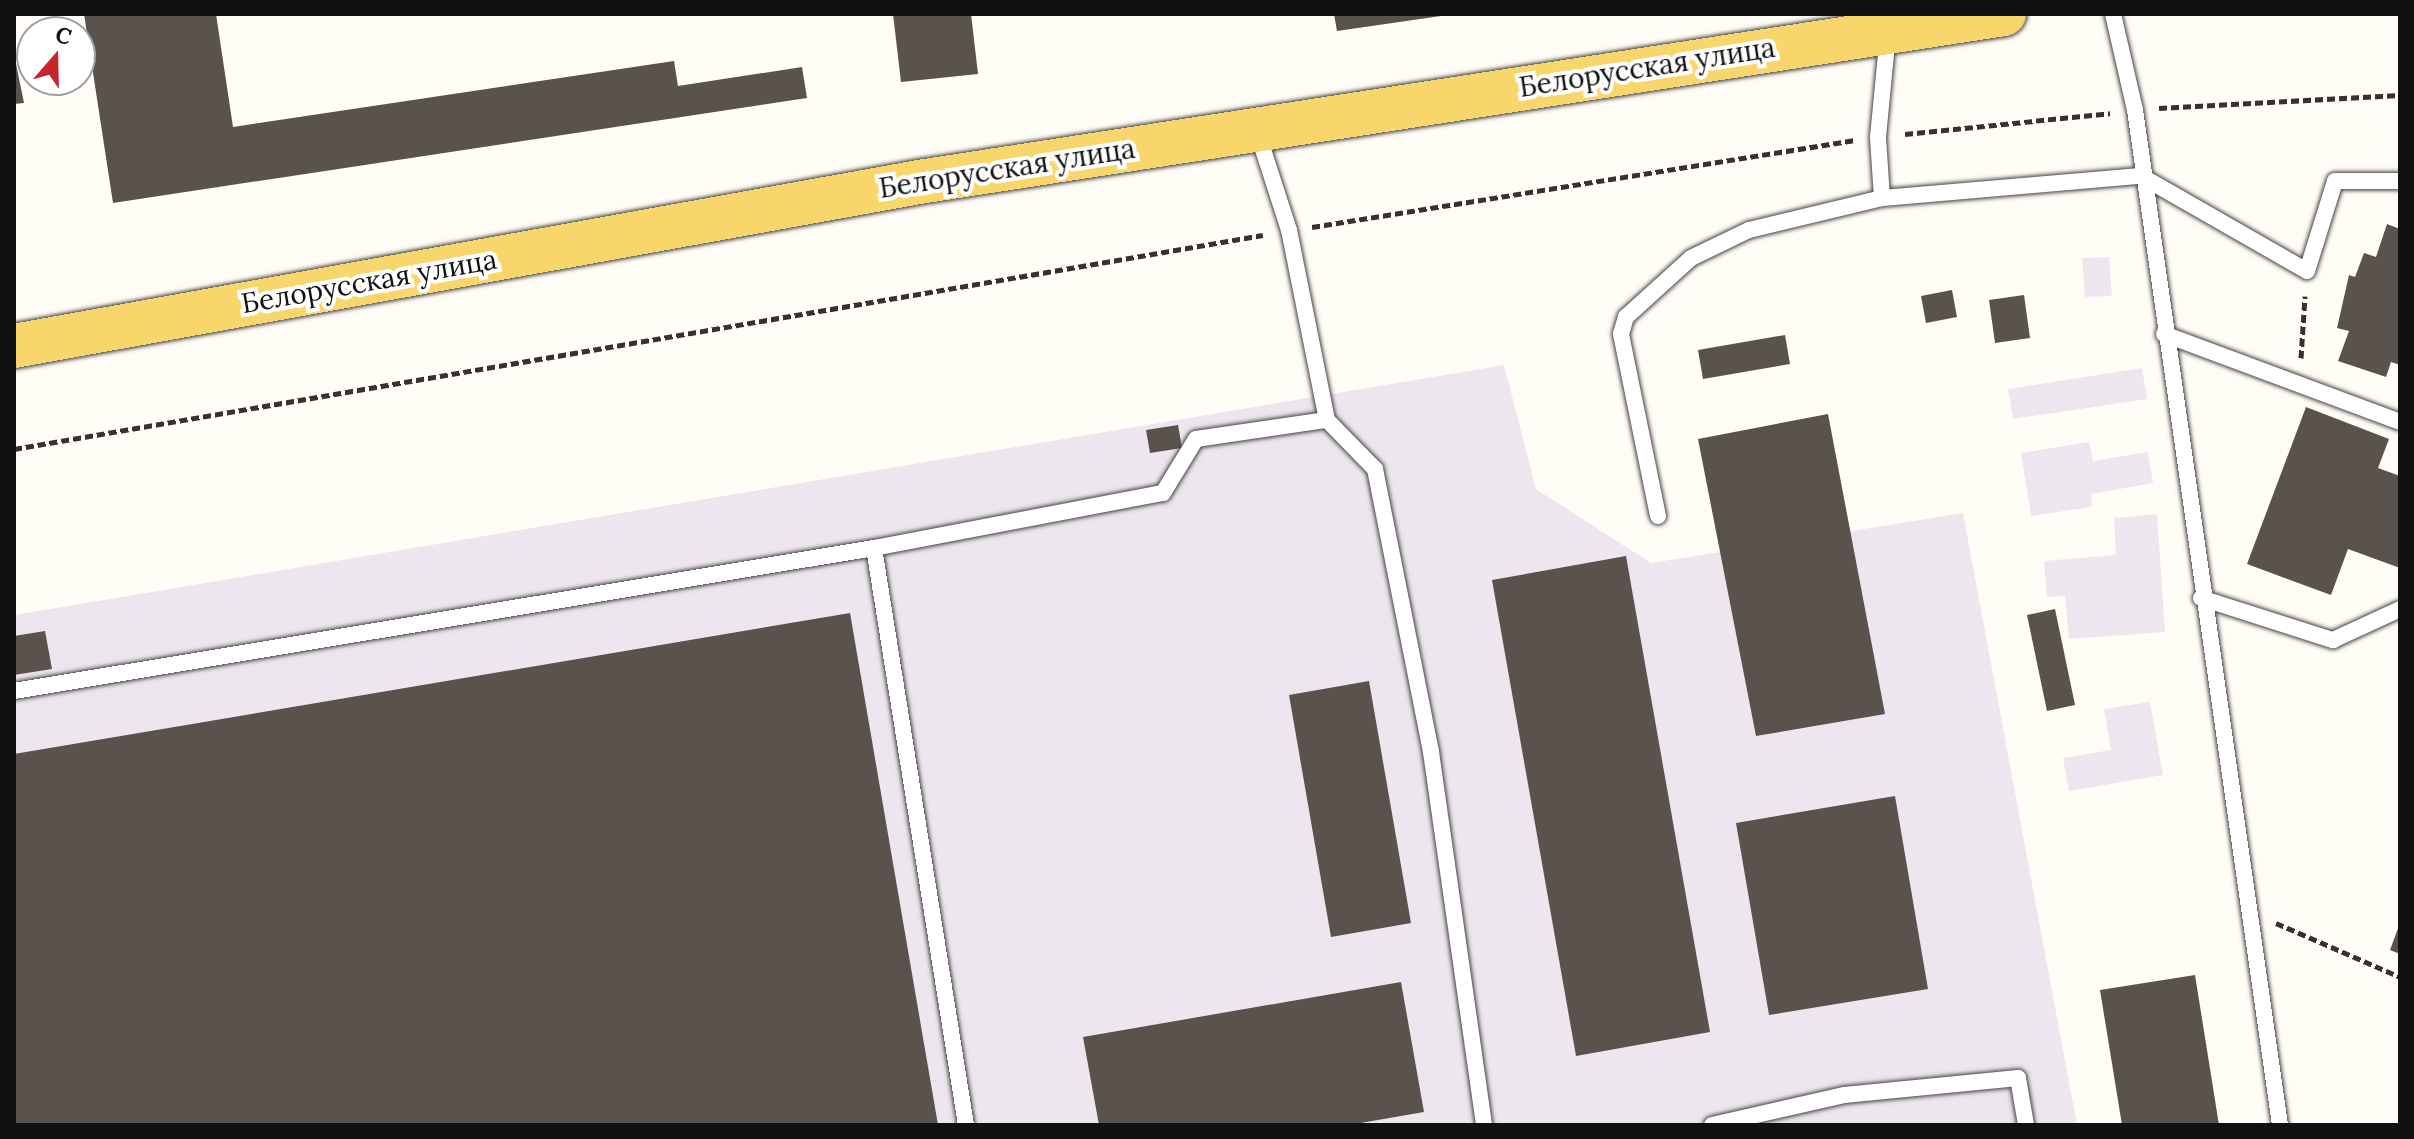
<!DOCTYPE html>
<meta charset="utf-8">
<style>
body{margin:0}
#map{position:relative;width:2414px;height:1139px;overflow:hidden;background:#fffdf5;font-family:Lora,serif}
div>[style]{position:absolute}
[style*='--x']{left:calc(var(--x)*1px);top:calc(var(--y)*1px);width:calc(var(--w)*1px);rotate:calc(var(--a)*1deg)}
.industrial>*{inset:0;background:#eee6ef}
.building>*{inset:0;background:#5a524d}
.path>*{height:5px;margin-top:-2.5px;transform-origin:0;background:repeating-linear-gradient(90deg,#333 0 8px,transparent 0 12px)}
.roads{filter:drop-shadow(0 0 2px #444) drop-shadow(0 0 2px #444)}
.lane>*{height:16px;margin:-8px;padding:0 8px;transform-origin:8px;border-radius:8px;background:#fff}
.primary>*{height:44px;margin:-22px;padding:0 22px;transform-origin:22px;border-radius:22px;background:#f9d66b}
span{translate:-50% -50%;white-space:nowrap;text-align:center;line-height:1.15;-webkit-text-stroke:8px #fff;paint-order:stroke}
.street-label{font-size:28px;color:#111}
.frame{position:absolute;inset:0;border:16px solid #111;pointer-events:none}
.north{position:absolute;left:16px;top:16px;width:80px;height:80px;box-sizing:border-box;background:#fff;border:2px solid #a0a0a0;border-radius:50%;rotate:20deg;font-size:22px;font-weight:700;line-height:32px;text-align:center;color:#111}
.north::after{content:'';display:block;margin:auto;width:28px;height:36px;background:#c4262e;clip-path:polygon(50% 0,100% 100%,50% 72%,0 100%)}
</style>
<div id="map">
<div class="industrial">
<div style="clip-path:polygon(2109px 257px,2112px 296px,2085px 297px,2082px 258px)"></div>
<div style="clip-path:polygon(1504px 365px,1536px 489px,1651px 563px,1963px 513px,2077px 1125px,14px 1125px,14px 615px)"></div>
<div style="clip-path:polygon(2142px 368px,2147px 399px,2013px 419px,2008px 389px)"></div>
<div style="clip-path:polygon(2089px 442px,2093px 461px,2148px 452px,2153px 483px,2091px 494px,2092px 507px,2031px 516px,2021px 453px)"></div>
<div style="clip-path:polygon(2157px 514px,2165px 632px,2069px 639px,2065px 596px,2047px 597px,2044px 561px,2116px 555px,2114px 518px)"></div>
<div style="clip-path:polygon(2150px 702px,2163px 775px,2069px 791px,2063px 758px,2111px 750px,2104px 709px)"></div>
</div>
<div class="building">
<div style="clip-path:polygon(84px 14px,216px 14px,233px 127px,674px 61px,678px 86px,802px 67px,807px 98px,113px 203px)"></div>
<div style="clip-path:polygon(893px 14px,971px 14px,978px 74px,901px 82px)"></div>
<div style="clip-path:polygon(1334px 14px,1441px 14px,1441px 16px,1337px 31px)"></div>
<div style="clip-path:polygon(14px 54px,24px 103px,14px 104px)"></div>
<div style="clip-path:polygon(2387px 224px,2400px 229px,2400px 365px,2391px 362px,2386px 377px,2338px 361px,2349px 331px,2337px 328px,2349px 275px,2355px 277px,2364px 253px,2376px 257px)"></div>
<div style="clip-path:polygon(1952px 290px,1957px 317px,1926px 323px,1921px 296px)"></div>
<div style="clip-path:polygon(2024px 295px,2030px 338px,1995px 343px,1989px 300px)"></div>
<div style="clip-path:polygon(1785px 335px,1790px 364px,1703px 379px,1698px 350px)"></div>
<div style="clip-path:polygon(2306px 407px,2389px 439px,2378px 468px,2400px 476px,2400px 568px,2348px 549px,2331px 595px,2247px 564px)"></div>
<div style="clip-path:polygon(1828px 414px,1885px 714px,1756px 736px,1698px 439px)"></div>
<div style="clip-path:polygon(1178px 425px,1182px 448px,1150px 453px,1146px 430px)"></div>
<div style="clip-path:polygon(1626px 556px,1710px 1032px,1576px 1056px,1492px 580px)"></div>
<div style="clip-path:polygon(2055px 609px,2075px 705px,2047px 711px,2027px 615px)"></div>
<div style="clip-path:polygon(850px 613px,938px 1125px,14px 1125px,14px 754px)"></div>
<div style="clip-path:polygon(45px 631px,52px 669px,14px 675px,14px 636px)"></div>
<div style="clip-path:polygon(1369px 681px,1411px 923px,1331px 937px,1289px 695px)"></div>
<div style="clip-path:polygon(1895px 796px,1928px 989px,1769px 1015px,1736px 823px)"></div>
<div style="clip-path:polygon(2400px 923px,2400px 954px,2390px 950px)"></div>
<div style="clip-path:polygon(2195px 975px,2219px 1125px,2122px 1125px,2100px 990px)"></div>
<div style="clip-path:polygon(1401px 982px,1424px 1112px,1349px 1125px,1099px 1125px,1083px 1037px)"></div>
</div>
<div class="path">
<div style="--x:2159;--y:108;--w:241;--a:-3.1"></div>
<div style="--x:1905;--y:134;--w:206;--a:-5.8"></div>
<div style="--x:1312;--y:227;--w:550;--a:-9.1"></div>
<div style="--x:2301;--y:358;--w:62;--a:-86.3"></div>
<div style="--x:14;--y:449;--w:1267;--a:-9.72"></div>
<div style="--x:2276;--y:923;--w:135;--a:23.5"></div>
</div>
<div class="roads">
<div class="lane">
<div style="--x:2113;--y:14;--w:98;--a:77.1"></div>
<div style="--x:2135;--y:110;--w:1025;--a:81.87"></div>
<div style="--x:1257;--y:131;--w:104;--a:72.1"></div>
<div style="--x:1289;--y:230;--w:194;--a:78.7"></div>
<div style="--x:1882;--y:198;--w:260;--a:-4.9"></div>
<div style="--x:2141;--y:176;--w:191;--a:29.8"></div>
<div style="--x:2307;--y:271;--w:94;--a:-72.7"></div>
<div style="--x:2335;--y:181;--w:65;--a:0"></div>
<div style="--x:2164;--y:334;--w:252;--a:20.4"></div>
<div style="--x:1658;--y:516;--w:186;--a:-101.5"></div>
<div style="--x:1621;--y:334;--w:18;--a:-74"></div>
<div style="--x:1626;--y:317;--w:88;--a:-42.2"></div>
<div style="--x:1691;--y:258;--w:64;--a:-25.8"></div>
<div style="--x:1749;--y:230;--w:137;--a:-13.5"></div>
<div style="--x:1882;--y:198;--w:61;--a:-93.8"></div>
<div style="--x:1878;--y:137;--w:103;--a:-84.5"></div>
<div style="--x:874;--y:548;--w:584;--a:80.94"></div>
<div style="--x:2201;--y:598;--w:139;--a:17.7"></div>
<div style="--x:2333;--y:640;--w:74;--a:-24.8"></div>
<div style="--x:14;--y:691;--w:872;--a:-9.44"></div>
<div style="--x:874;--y:548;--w:294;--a:-10.8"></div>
<div style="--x:1163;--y:493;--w:63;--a:-58.6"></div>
<div style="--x:1196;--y:439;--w:132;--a:-8.3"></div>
<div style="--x:1327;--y:420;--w:69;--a:45.6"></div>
<div style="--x:1375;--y:469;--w:288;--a:78.8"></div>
<div style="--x:1431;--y:752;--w:377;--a:81.9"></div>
<div style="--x:1712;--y:1125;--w:135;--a:-12.8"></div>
<div style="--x:1844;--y:1095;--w:175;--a:-5.6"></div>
<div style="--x:2018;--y:1078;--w:48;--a:80.3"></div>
</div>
<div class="primary">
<div style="--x:14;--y:346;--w:920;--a:-10.27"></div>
<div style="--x:919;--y:182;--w:1098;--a:-8.8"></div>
</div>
</div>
<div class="street-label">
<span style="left:1647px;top:67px;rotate:-9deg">Белорусская улица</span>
<span style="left:1007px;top:168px;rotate:-9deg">Белорусская улица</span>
<span style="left:369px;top:281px;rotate:-10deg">Белорусская улица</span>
</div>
<div class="frame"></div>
<div class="north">С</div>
</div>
